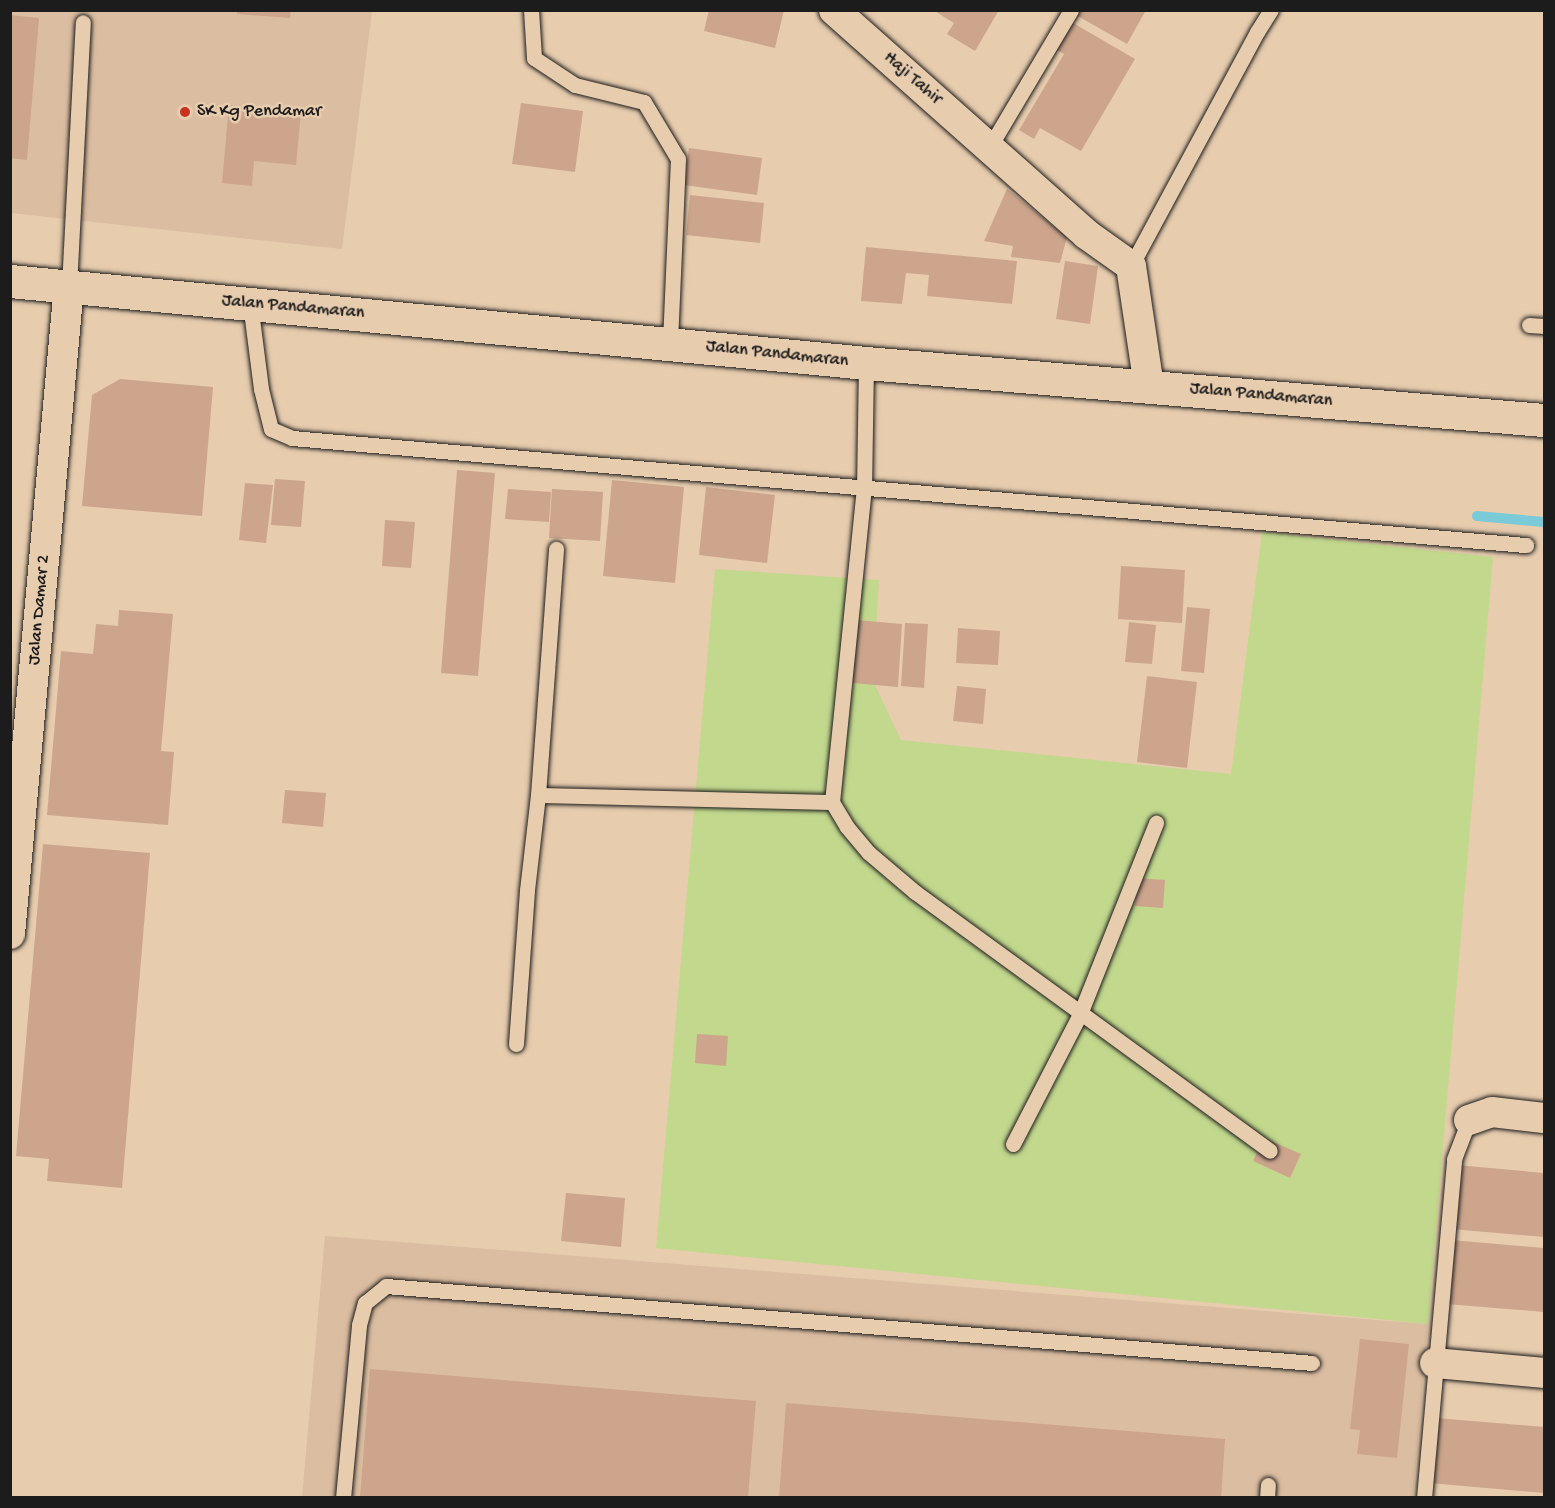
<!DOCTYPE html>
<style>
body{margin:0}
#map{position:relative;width:1555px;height:1508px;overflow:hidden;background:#e7ccae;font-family:"Gochi Hand",sans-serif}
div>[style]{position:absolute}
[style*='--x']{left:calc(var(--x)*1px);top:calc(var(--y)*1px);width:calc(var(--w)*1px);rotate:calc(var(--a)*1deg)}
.built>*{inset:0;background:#dbbda1}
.green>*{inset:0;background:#c2d88d}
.stream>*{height:10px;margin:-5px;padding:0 5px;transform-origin:5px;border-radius:5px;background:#7bcad8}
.building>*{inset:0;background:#cda58d}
.roads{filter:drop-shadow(0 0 2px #1c1c1c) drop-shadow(0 0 2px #1c1c1c)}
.service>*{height:15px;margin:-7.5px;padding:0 7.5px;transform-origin:7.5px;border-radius:7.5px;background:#e7ccae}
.minor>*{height:30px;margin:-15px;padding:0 15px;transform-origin:15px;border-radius:15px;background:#e7ccae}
.secondary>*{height:33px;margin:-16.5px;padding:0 16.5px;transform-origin:16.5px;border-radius:16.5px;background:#e7ccae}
.dots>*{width:16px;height:16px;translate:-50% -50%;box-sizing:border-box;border:3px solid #e7ccae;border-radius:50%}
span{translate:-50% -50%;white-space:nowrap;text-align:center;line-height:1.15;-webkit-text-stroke:5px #e7ccae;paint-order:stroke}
.street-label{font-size:18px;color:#1c1c1c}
.poi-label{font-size:18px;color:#1c1c1c}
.left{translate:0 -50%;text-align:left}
.frame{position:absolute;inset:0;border:12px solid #1c1c1c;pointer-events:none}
</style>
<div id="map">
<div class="built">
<div style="clip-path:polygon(11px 11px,372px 11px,342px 249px,11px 213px)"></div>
<div style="clip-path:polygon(325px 1236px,1428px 1324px,1413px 1497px,302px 1498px)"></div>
</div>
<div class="green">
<div style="clip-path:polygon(1262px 532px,1493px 557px,1428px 1324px,656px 1248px,715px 569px,879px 580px,873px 681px,901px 740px,1231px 774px)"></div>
</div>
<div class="stream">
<div style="--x:1477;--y:516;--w:67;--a:5.1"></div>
</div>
<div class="building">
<div style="clip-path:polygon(237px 10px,291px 10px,290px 18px,237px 14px)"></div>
<div style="clip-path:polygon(709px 10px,784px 10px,775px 48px,704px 31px)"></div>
<div style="clip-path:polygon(933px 10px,999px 10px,975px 51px,947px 34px,954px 23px)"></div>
<div style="clip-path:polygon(1067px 10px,1146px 10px,1127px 44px)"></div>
<div style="clip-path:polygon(10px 15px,39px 18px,27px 160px,10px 158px)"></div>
<div style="clip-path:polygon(1068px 20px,1135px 59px,1081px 151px,1040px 128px,1034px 139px,1019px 130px,1064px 54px,1052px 47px)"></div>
<div style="clip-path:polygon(521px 103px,583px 111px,575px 172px,512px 164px)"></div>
<div style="clip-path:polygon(229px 105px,301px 112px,296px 165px,254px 161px,252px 186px,222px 183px)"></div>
<div style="clip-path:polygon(689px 148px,762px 158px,757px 195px,684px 185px)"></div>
<div style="clip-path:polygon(1007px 189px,1067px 237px,1060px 263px,1011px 257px,1013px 246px,984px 241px)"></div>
<div style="clip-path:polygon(690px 195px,764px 203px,760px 243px,686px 235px)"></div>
<div style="clip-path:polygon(866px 247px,1017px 261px,1012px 304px,927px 296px,929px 275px,906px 273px,902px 304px,861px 301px)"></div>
<div style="clip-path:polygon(1065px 261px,1098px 266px,1090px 324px,1056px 319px)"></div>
<div style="clip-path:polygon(120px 379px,213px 387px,202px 516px,82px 506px,92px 395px)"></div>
<div style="clip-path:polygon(457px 470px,495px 473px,478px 676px,441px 673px)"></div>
<div style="clip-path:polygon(275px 479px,305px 481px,301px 527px,271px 525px)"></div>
<div style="clip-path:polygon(612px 480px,684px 487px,675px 583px,603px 576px)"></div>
<div style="clip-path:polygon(245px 483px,273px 485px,266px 543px,239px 540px)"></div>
<div style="clip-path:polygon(706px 487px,775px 495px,767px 563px,699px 555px)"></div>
<div style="clip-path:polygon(508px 489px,551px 492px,549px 522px,505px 519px)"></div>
<div style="clip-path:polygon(552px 489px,603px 492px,600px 541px,549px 538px)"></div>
<div style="clip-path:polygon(385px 520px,415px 522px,411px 568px,382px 566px)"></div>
<div style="clip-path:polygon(1121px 566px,1185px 570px,1182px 623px,1118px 619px)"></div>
<div style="clip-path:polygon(1187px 607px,1210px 609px,1204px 673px,1181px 671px)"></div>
<div style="clip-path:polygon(119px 610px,173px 614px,161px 751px,174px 752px,168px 825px,47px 815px,61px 651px,93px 654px,96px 624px,118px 626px)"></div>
<div style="clip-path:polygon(857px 620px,902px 624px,898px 687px,852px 683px)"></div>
<div style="clip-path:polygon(1129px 622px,1156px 625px,1152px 664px,1125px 662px)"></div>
<div style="clip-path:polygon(905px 623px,928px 624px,924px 688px,901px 686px)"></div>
<div style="clip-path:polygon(958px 628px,1000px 631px,998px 665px,956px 663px)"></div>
<div style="clip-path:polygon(1147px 676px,1197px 682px,1187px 768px,1137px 762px)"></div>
<div style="clip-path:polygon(957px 686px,986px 689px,983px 724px,953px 721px)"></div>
<div style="clip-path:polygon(285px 790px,326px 793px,323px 827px,282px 823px)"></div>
<div style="clip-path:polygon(43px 844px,150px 853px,122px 1188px,47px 1181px,49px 1159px,16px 1156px)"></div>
<div style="clip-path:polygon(1137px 878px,1165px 880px,1163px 908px,1135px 906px)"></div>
<div style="clip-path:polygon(697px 1034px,728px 1036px,726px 1066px,695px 1063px)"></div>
<div style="clip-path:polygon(1264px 1138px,1301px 1154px,1290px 1178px,1253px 1161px)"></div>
<div style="clip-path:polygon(1457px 1165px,1544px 1173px,1544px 1237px,1451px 1229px)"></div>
<div style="clip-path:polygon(566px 1193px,625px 1198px,621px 1247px,561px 1241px)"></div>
<div style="clip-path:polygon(1451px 1240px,1544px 1248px,1544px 1312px,1446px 1304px)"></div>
<div style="clip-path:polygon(1360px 1339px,1409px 1344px,1397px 1458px,1357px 1454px,1360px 1430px,1350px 1429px)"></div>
<div style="clip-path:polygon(370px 1369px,756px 1401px,748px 1498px,360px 1498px)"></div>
<div style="clip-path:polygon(786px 1403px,1225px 1439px,1221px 1498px,779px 1498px)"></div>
<div style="clip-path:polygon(1424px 1417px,1544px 1427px,1544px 1493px,1418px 1482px)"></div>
</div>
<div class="roads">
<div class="service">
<div style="--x:531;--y:10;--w:48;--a:86.4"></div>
<div style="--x:534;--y:58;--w:49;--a:33.4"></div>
<div style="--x:575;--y:85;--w:71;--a:13.8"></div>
<div style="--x:644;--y:102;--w:66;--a:59.2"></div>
<div style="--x:678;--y:159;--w:185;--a:92.5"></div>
<div style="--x:989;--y:148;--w:161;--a:-59.3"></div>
<div style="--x:1131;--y:266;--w:266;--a:-61.7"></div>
<div style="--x:1257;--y:32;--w:26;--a:-58"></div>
<div style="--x:69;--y:286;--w:264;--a:-87"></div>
<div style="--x:250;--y:303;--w:87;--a:82.7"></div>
<div style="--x:261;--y:389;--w:41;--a:76"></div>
<div style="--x:271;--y:429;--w:23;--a:23"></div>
<div style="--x:292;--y:438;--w:1239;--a:4.96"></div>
<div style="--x:1529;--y:325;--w:15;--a:4"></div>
<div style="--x:866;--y:363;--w:124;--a:90.9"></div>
<div style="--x:864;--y:487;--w:317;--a:95.8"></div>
<div style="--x:832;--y:802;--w:29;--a:59"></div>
<div style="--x:847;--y:827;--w:34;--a:50"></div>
<div style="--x:869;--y:853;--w:60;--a:40.3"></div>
<div style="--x:915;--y:892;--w:439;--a:36.1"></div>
<div style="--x:538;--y:795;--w:247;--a:-85.8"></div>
<div style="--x:516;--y:1044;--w:154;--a:-85.9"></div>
<div style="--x:527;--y:890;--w:96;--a:-83.4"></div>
<div style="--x:538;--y:795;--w:294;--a:1.4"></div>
<div style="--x:1013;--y:1144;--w:146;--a:-62.7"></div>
<div style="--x:1080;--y:1014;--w:206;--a:-68.3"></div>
<div style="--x:343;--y:1498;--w:174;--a:-84.7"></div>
<div style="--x:359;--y:1325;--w:23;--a:-75"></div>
<div style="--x:365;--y:1303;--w:27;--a:-39"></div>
<div style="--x:386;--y:1286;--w:929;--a:4.75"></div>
<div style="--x:1267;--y:1498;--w:13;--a:-86"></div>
<div style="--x:1424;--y:1498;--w:340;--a:-84.9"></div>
<div style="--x:1454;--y:1159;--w:42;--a:-69"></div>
</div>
<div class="minor">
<div style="--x:834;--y:10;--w:337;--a:41.6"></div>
<div style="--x:1086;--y:234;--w:55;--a:35.4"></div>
<div style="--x:1131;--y:266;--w:122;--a:81.5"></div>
<div style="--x:10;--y:934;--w:651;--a:-84.8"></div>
<div style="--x:1469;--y:1120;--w:24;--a:-19"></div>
<div style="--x:1492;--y:1112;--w:52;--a:6.6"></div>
<div style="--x:1435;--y:1363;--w:109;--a:5.2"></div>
</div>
<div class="secondary">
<div style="--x:10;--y:281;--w:860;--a:5.47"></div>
<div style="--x:866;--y:363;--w:680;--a:4.81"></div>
</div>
</div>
<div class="dots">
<div style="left:185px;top:112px;background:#c8321e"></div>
</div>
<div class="street-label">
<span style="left:912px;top:79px;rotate:41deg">Haji Tahir</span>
<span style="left:293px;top:308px;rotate:5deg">Jalan Pandamaran</span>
<span style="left:777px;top:355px;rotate:6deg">Jalan Pandamaran</span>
<span style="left:1261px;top:396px;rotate:5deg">Jalan Pandamaran</span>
<span style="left:40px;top:610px;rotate:-85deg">Jalan Damar 2</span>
</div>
<div class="poi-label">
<span class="left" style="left:197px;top:112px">SK Kg Pendamar</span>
</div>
<div class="frame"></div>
</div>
